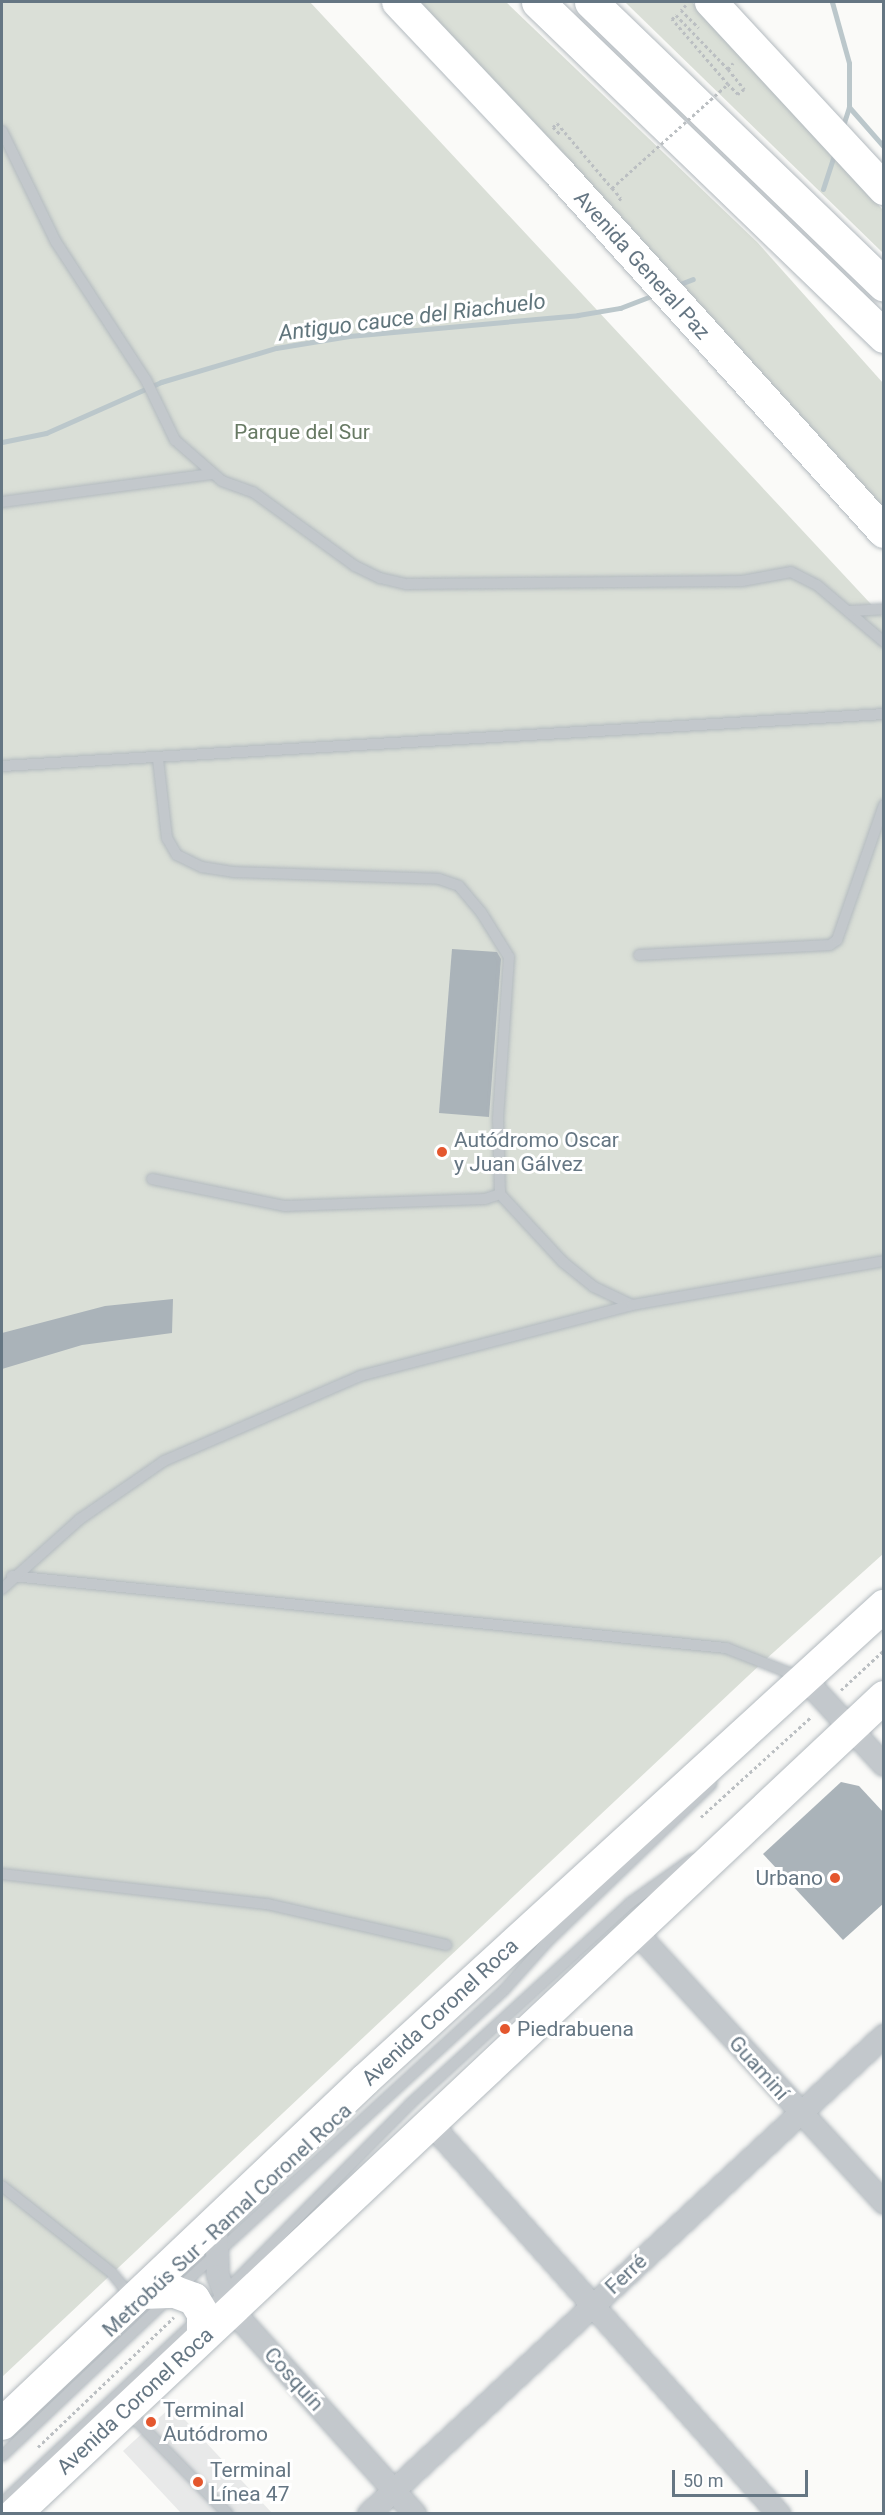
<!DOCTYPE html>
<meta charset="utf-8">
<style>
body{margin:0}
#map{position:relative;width:885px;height:2515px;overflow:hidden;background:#fafaf8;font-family:Roboto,sans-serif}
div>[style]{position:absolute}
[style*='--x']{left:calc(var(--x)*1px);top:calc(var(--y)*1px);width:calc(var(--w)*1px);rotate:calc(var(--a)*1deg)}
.built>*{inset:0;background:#e8e9e9}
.green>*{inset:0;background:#dadfd7}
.stream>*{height:5px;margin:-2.5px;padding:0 2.5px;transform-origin:2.5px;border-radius:2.5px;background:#bbc7cb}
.building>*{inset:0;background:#aab3b9}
.path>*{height:3px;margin-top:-1.5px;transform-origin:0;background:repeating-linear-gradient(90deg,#bbbfc2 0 3px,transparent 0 6px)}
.roads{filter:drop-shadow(0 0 2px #b3babf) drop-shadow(0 0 2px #b3babf)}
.lane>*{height:10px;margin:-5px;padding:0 5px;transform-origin:5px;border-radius:5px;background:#c3c8cc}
.street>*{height:22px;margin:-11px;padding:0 11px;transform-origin:11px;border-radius:11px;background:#c3c8cc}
.secondary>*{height:32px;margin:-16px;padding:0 16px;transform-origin:16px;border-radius:16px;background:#fff}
.highway>*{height:33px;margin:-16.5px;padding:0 16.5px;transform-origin:16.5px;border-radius:16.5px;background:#fff}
.path-bridge>*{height:3px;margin-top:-1.5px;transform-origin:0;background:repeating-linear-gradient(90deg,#bbbfc2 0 3px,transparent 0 6px)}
.dots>*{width:16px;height:16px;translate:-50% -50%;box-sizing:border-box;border:3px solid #fff;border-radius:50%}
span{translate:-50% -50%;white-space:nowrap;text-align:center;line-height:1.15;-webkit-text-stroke:6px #fff;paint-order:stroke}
.street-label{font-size:21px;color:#657683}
.park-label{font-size:21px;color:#687a64}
.poi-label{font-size:21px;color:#657683}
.left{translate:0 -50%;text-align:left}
.right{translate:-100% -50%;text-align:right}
.water-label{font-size:22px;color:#60757c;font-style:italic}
.frame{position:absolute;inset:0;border:3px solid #657683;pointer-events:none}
.scale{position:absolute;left:672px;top:2470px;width:136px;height:27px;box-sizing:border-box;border:3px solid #657683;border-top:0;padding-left:8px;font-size:18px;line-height:21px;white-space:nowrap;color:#657683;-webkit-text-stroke:4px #fff;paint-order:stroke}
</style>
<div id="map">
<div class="built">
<div style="clip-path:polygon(172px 2406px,272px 2513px,181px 2513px,123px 2451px)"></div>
</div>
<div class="green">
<div style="clip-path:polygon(2px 2px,310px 2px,883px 617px,883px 1554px,765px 1660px,2px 2377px)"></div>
<div style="clip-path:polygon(407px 2px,506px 2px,757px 242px,883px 383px,883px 521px)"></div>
<div style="clip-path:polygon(625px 2px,692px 2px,883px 210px,883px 253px)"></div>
</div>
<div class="stream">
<div style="--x:832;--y:2;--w:63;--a:74.4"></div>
<div style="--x:849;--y:63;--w:44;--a:90"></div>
<div style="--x:849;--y:107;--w:22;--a:108"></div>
<div style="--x:849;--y:107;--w:53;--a:48.8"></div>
<div style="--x:823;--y:189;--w:39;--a:-72"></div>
<div style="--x:675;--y:286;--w:19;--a:-21"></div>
<div style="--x:2;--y:442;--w:45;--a:-11.6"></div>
<div style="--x:46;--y:433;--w:126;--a:-23.9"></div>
<div style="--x:161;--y:382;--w:120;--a:-16.5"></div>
<div style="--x:276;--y:348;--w:74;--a:-9.3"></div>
<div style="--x:349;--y:336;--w:230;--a:-5.2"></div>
<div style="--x:578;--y:315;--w:43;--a:-9.5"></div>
<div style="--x:620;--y:308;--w:39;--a:-21"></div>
</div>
<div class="building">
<div style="clip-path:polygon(452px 949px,497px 952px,501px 959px,489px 1117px,439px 1113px)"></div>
<div style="clip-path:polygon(173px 1299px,172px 1333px,82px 1345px,2px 1369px,2px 1333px,105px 1306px)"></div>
<div style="clip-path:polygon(841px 1782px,859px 1786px,884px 1813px,884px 1903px,843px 1940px,763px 1854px)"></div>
</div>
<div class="path">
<div style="--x:686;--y:5;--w:7;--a:135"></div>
<div style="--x:681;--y:10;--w:25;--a:45"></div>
<div style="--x:676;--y:15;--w:75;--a:46.1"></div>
<div style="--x:728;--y:69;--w:8;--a:-50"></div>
<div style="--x:728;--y:69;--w:26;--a:51"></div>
<div style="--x:744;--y:89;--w:8;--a:140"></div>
<div style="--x:738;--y:94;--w:14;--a:-135"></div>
<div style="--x:553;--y:127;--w:10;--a:45"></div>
<div style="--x:612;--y:188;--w:13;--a:48"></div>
<div style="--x:621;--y:198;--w:4;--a:135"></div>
<div style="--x:841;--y:1690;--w:59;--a:-42.9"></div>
<div style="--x:701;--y:1817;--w:150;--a:-42.3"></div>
<div style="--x:38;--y:2447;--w:188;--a:-43.7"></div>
</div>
<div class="roads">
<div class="lane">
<div style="--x:2;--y:131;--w:123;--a:64.1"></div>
<div style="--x:56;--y:242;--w:165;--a:56.9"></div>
<div style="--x:146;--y:380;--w:67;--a:64.2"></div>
<div style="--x:175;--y:440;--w:62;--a:41.1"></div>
<div style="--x:222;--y:481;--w:33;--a:20"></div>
<div style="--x:253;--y:492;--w:126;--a:36"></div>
<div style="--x:355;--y:566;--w:28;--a:26"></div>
<div style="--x:380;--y:578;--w:28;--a:13"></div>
<div style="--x:407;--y:584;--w:335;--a:-0.5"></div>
<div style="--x:742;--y:581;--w:50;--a:-10.4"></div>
<div style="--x:791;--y:572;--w:29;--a:27"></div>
<div style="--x:817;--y:585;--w:88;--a:40.4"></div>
<div style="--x:2;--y:502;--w:213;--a:-7.6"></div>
<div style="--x:850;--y:611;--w:34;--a:-3"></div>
<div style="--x:158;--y:759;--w:80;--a:83.5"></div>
<div style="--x:167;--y:838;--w:20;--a:60"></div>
<div style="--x:177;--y:855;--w:28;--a:26"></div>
<div style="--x:202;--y:867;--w:31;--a:9"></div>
<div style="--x:233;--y:872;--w:206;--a:1.9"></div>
<div style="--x:439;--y:879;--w:21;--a:19"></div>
<div style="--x:459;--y:886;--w:34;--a:50"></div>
<div style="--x:481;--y:912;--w:53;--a:58.1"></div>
<div style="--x:509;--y:957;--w:160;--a:93.9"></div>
<div style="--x:498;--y:1117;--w:77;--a:88.5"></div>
<div style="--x:500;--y:1194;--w:93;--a:47.2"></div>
<div style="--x:563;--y:1262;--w:40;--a:39"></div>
<div style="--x:594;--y:1287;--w:42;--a:25.3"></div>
<div style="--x:2;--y:766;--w:884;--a:-3.37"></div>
<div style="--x:639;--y:955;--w:191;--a:-3"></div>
<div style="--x:830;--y:945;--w:9;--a:-36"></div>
<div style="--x:837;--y:940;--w:143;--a:-70.8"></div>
<div style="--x:152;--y:1179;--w:136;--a:11.5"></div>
<div style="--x:285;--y:1206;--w:200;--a:-2"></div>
<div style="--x:485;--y:1199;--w:16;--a:-18"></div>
<div style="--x:12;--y:1576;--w:718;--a:5.76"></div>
<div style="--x:726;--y:1648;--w:79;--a:21.4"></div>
<div style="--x:2;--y:1589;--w:105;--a:-41.9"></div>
<div style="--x:80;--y:1519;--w:102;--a:-34.6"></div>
<div style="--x:164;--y:1461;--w:214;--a:-23.4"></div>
<div style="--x:360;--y:1376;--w:281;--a:-14.6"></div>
<div style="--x:632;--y:1305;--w:256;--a:-9.9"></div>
<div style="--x:2;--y:1874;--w:267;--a:6.5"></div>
<div style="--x:267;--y:1904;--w:184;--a:12.9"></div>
<div style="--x:2;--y:2186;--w:140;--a:38.3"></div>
<div style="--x:112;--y:2273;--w:32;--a:51"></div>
<div style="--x:179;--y:2288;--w:441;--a:-42.5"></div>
<div style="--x:504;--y:1990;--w:64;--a:-48.1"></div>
<div style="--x:547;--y:1942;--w:228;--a:-43.8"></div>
<div style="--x:127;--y:2411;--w:144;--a:45.6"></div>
<div style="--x:2;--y:2456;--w:228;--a:-43.4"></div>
<div style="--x:2;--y:2503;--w:276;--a:-43.2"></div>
<div style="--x:203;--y:2314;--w:296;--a:-45.4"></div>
<div style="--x:411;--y:2103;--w:297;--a:-42.4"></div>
<div style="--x:630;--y:1903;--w:76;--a:-35.4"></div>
</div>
<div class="street">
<div style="--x:804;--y:1678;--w:118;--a:47.4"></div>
<div style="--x:636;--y:1932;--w:367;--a:47.5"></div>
<div style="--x:431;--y:2124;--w:523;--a:48.26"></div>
<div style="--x:216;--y:2224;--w:52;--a:87.8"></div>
<div style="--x:218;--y:2276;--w:37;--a:68"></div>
<div style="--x:232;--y:2310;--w:274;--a:48.1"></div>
<div style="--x:369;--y:2514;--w:703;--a:-42.87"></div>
</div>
<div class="secondary">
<div style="--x:398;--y:2;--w:231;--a:46.6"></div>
<div style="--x:557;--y:170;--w:488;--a:47.9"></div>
<div style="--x:711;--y:2;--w:255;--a:47.2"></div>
<div style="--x:142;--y:2293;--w:33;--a:-2"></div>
<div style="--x:175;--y:2292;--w:20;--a:20"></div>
<div style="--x:194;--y:2299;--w:17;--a:59"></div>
<div style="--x:203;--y:2314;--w:22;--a:90"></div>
<div style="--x:2;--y:2424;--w:500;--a:-43.46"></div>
<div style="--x:365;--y:2080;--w:703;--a:-42.41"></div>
<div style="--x:15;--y:2514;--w:1193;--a:-43.23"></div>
</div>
<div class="highway">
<div style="--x:538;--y:2;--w:481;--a:44"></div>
<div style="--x:591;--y:2;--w:407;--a:44"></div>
</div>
</div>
<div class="path-bridge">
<div style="--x:553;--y:127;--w:6;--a:-45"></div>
<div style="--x:557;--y:123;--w:85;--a:49.8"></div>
<div style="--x:612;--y:188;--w:156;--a:-41.9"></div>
<div style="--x:728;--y:84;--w:86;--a:-130.7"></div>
<div style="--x:672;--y:19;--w:6;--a:-45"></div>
</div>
<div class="dots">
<div style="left:442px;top:1152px;background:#e4572e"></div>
<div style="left:835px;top:1878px;background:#e4572e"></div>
<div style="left:505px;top:2029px;background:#e4572e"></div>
<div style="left:151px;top:2422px;background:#e4572e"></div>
<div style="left:198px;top:2482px;background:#e4572e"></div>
</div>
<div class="street-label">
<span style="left:642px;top:265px;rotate:48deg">Avenida General Paz</span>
<span style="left:440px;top:2012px;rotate:-43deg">Avenida Coronel Roca</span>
<span style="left:759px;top:2068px;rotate:48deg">Guaminí</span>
<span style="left:227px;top:2220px;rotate:-43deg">Metrobús Sur - Ramal Coronel Roca</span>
<span style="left:626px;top:2274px;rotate:-43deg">Ferré</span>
<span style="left:294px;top:2379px;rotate:48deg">Cosquín</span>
<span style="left:135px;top:2401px;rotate:-43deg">Avenida Coronel Roca</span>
</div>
<div class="park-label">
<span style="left:302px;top:432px">Parque del Sur</span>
</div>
<div class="poi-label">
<span class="left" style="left:454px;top:1152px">Autódromo Oscar<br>y Juan Gálvez</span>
<span class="right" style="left:823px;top:1878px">Urbano</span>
<span class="left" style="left:517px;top:2029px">Piedrabuena</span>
<span class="left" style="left:163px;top:2422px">Terminal<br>Autódromo</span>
<span class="left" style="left:210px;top:2482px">Terminal<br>Línea 47</span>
</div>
<div class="water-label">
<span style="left:412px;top:317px;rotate:-7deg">Antiguo cauce del Riachuelo</span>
</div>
<div class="frame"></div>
<div class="scale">50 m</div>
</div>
